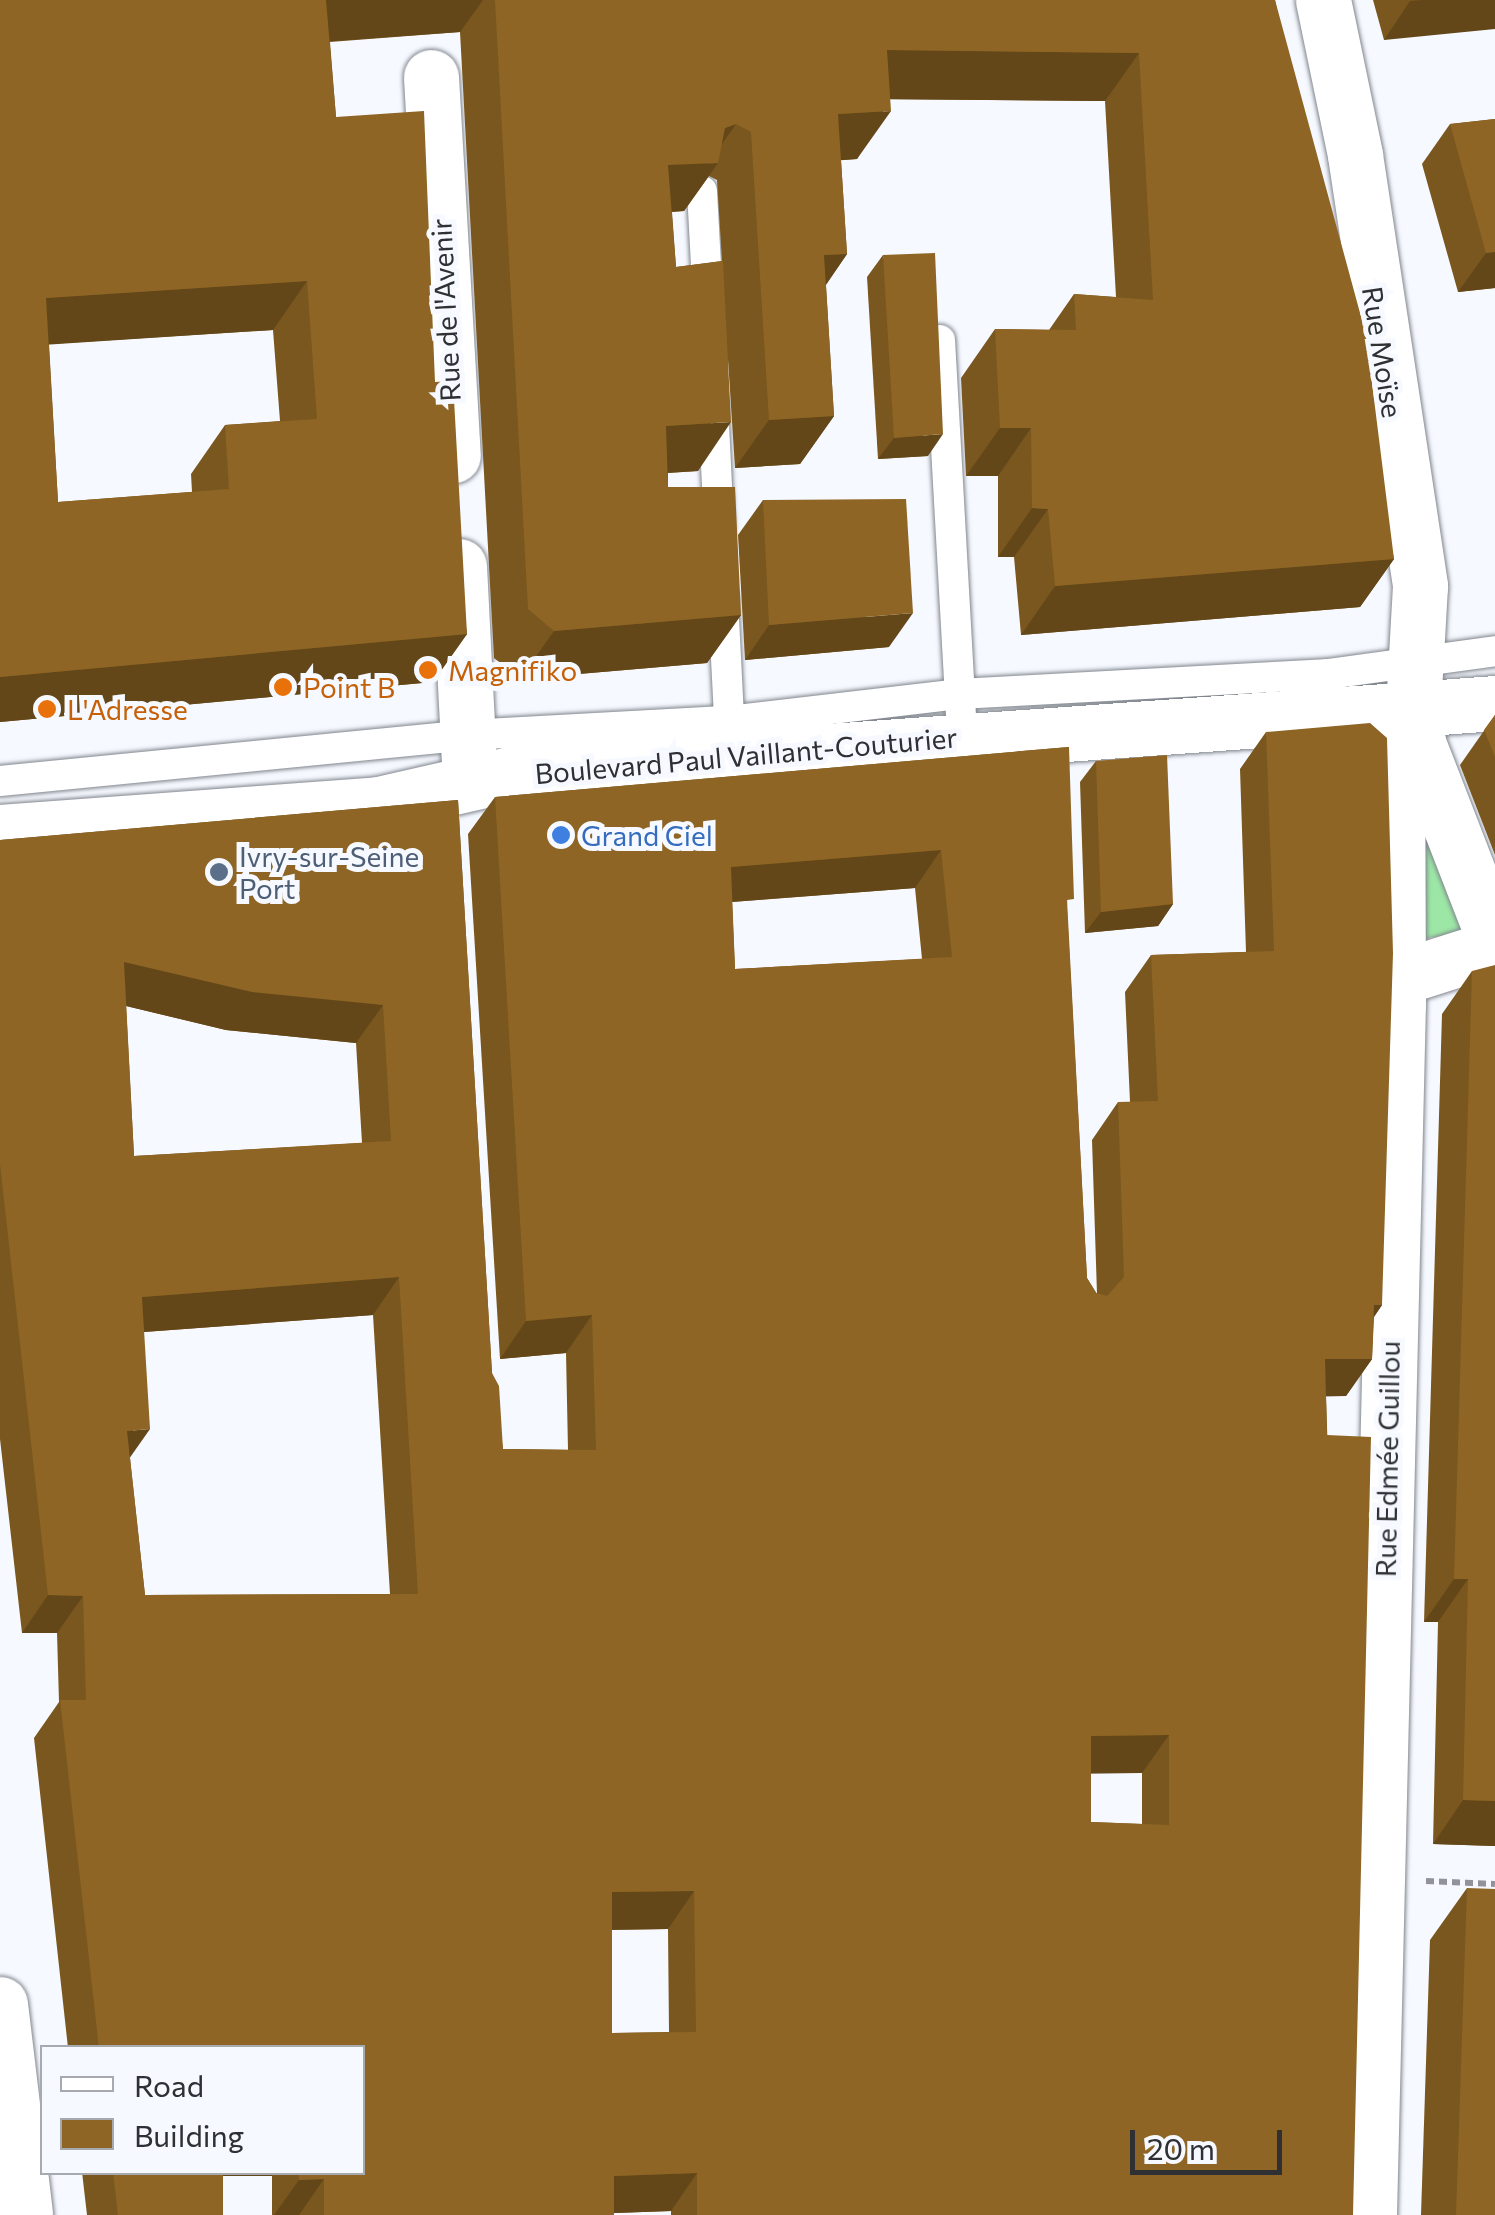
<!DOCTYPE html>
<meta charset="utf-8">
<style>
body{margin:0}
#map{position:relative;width:1495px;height:2215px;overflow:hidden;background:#f6f9ff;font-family:Commissioner,sans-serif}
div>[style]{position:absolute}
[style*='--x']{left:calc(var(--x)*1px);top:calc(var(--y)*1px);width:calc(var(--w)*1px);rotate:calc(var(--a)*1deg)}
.green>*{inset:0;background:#9ce7a6}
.path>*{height:6px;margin-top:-3px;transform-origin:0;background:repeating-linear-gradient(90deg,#919398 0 8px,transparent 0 13px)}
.roads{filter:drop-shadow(0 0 2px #81868e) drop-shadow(0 0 2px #81868e)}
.lane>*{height:30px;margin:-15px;padding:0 15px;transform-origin:15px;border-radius:15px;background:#fff}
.street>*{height:55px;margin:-27.5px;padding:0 27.5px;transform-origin:27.5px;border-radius:27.5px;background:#fff}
.secondary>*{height:55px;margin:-27.5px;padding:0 27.5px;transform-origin:27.5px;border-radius:27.5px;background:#fff}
.primary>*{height:55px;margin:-27.5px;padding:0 27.5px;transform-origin:27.5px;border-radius:27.5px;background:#fff}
.wall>*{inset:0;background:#7a571f}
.shaded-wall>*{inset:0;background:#634719}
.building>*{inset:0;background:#8e6524}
.dots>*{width:28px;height:28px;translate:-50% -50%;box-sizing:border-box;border:5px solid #f6f9ff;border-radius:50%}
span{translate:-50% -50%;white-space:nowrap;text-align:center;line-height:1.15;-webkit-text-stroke:10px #f6f9ff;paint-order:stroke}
.street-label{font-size:28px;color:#2e3033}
.food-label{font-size:28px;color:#c56008}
.left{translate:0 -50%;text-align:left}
.shop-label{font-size:28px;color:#366cbe}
.service-label{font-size:28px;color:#4e5e75}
.legend{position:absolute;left:40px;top:2045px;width:325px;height:130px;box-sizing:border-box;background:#f6f9ff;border:2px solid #a6a9ad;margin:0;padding:12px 18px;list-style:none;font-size:30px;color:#2e3033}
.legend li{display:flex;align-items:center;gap:20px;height:50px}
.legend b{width:50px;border:2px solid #a6a9ad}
.scale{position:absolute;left:1130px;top:2130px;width:152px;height:45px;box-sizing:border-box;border:5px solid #2e3033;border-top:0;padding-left:12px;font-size:30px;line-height:35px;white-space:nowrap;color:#2e3033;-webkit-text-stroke:8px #f6f9ff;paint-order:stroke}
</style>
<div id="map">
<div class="green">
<div style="clip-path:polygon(1431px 813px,1465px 933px,1411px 940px,1410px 817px)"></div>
</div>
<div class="path">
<div style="--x:1426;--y:1881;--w:69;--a:2.5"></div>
</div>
<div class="roads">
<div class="lane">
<div style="--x:702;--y:191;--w:112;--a:86.9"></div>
<div style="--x:940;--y:340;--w:375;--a:86.8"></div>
<div style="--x:713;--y:404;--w:124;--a:87.2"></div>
<div style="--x:723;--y:599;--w:139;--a:87.1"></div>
<div style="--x:0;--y:781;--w:469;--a:-5.6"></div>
<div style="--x:467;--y:735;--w:262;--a:-3.1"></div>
<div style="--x:729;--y:721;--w:233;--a:-6.7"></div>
<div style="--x:960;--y:694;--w:369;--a:-3.1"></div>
<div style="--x:1328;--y:674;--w:169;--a:-7.8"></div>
</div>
<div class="street">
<div style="--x:1323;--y:0;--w:158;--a:78.3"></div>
<div style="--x:1355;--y:155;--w:436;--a:81.4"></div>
<div style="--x:1420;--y:586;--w:120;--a:93.3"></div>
<div style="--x:1413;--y:706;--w:37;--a:82"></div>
<div style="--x:1418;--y:743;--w:213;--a:68.8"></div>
<div style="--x:431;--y:77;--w:379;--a:86.7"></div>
<div style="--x:459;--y:566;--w:216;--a:87.1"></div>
<div style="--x:1398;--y:978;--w:102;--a:-17.7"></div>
<div style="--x:1369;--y:2215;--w:1210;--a:-88.63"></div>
<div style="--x:1398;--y:1005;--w:258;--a:-90.2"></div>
<div style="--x:1397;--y:747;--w:44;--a:-68.7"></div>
</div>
<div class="secondary">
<div style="--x:0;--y:2004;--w:212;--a:83.2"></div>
</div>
<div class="primary">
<div style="--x:0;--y:832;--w:380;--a:-4.2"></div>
<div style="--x:379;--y:804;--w:134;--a:-12.9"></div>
<div style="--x:510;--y:774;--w:988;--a:-4.12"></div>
</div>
</div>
<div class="wall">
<div style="clip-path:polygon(evenodd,0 0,1275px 0,1394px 559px,1360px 607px,1021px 635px,1014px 557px,998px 557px,998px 476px,966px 476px,961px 378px,995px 329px,1049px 330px,1074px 294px,1116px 297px,1105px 101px,890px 99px,857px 159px,841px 160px,847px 254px,826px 285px,834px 416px,800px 464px,735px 468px,728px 360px,698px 471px,668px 473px,668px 487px,741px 615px,707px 663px,520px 679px,494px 658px,460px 32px,330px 42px,336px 117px,435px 382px,467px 634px,433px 682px,0 722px,0 0,709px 176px,717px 180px,722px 261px,676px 267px,672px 212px,684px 211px,709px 176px,0 0,273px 330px,280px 421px,225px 425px,191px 474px,192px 492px,58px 502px,49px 344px,273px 330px)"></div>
<div style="clip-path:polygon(1373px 0,1495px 0,1384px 40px)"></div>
<div style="clip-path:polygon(1495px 119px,1495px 288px,1458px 292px,1422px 164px,1450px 124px)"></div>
<div style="clip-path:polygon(883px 255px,928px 456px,878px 459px,867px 277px)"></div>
<div style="clip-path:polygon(763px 500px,889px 647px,745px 660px,738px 535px)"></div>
<div style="clip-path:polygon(1495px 715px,1495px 855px,1460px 765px)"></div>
<div style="clip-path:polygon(evenodd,1266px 732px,1382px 1305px,1374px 1317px,1372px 1359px,1346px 1396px,1326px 1396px,1353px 2215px,671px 2215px,671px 2211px,614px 2213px,614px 2215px,272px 2215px,272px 2176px,223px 2176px,223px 2215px,87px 2215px,82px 2172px,362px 2172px,362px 2048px,68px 2048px,34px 1738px,59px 1702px,57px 1633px,22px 1633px,0 1439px,0 840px,458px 800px,492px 1373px,503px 1449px,568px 1450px,566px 1353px,500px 1359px,468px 834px,495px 797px,1069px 747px,1067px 909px,1087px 1278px,1097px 1294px,1092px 1140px,1118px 1102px,1130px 1102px,1125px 992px,1151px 955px,1246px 952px,1240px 769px,1266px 732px,915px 888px,922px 959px,735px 969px,732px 902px,915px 888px,1266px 732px,126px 1006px,226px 1030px,356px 1043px,362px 1143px,134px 1156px,126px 1006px,1266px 732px,373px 1315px,390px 1594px,145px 1595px,130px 1458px,144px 1332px,373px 1315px,1266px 732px,1091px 1773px,1142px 1773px,1142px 1824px,1091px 1822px,1091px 1773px,1266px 732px,668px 1929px,669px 2032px,612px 2033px,612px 1930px,668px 1929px)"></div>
<div style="clip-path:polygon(1096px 761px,1173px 904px,1158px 926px,1085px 933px,1080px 782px)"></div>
<div style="clip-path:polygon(1472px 971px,1495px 1846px,1433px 1844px,1438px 1622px,1424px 1622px,1442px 1014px)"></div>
<div style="clip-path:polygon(1467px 1888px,1495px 2215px,1421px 2215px,1430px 1940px)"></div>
</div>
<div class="shaded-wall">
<div style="clip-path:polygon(323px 0,483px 0,460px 32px,292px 44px)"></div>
<div style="clip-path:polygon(1423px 0,1495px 0,1495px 29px,1384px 40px,1410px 1px)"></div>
<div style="clip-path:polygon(887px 50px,1139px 53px,1105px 101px,853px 99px)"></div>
<div style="clip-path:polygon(891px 111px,857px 159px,805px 163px,838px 114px)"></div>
<div style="clip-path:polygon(736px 124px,708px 164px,718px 163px,684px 211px,634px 214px,668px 165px,725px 128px)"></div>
<div style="clip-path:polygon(1495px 252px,1495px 288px,1458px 292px,1486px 253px)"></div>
<div style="clip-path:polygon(847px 254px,813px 303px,824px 255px)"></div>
<div style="clip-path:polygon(307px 281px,273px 330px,12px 347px,46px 298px)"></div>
<div style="clip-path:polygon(834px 416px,800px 464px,735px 468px,769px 420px)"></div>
<div style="clip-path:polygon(731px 422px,698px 471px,632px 475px,666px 426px)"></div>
<div style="clip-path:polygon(1000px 428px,1031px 428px,998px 476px,966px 476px)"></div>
<div style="clip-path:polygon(943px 434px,928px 456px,878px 459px,894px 438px)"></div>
<div style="clip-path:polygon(1032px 508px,1048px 509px,1014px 557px,998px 557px)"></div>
<div style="clip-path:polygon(1394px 559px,1360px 607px,1021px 635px,1055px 586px)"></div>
<div style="clip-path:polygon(913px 613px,889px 647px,745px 660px,769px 625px)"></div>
<div style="clip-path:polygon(741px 615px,707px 663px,520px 679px,554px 631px)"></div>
<div style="clip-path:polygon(467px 634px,433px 682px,0 722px,0 677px)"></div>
<div style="clip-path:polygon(941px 850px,915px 888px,704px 904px,731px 867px)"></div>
<div style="clip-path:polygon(1173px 904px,1158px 926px,1085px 933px,1101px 912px)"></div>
<div style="clip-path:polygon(124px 962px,383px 1005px,356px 1043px,226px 1030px,97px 999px)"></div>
<div style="clip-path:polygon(399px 1277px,373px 1315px,116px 1334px,142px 1297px)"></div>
<div style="clip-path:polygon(1374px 1305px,1382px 1305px,1356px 1343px)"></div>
<div style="clip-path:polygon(592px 1315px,566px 1353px,500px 1359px,526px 1321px)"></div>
<div style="clip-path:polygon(1325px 1359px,1372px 1359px,1346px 1396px,1299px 1397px)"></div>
<div style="clip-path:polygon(150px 1429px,124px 1466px,127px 1431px)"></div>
<div style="clip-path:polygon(1454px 1579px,1468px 1579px,1438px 1622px,1424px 1622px)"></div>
<div style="clip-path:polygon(48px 1595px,83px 1596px,57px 1633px,22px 1633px)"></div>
<div style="clip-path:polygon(1169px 1735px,1142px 1773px,1064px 1774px,1091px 1736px)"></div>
<div style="clip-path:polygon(1463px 1800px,1495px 1801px,1495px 1846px,1433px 1844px)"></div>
<div style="clip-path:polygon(694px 1891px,668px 1929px,585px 1930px,612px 1892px)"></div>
<div style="clip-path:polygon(199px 2172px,274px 2172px,272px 2176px,196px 2176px)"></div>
<div style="clip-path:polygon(697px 2173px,671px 2211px,587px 2214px,614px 2176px)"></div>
<div style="clip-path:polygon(324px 2179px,299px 2215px,274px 2215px,299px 2180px)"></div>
</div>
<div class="building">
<div style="clip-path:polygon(evenodd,0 0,326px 0,336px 117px,424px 111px,435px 382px,453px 381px,467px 634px,0 677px,0 0,307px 281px,317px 419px,225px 425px,229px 489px,58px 502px,46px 298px,307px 281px)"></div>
<div style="clip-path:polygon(495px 0,1275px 0,1366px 335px,1394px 559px,1055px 586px,1048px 509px,1032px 508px,1031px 428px,1000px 428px,995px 329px,1076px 330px,1074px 294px,1153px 300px,1139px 53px,887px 50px,891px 111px,838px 114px,847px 254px,824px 255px,834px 416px,769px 420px,751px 132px,736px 124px,725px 128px,718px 163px,668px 165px,676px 267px,723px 261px,731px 422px,666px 426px,668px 487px,735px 487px,741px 615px,554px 631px,528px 609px)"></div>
<div style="clip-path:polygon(1495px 119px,1495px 252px,1486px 253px,1450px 124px)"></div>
<div style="clip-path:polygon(935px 253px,943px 434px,894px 438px,883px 255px)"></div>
<div style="clip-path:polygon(906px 499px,913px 613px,769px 625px,763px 500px)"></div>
<div style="clip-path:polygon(1495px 715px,1495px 757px,1484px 730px)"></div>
<div style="clip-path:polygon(evenodd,1370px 723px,1387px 738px,1393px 953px,1382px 1305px,1374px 1305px,1372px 1359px,1325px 1359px,1327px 1435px,1371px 1437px,1353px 2215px,697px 2215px,697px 2173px,614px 2176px,614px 2215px,324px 2215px,324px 2179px,299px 2180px,299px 2172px,362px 2172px,362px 2048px,99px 2048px,60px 1700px,86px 1700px,83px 1596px,48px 1595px,0 1164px,0 840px,458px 800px,492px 1373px,499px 1386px,503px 1449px,596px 1450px,592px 1315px,526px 1321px,495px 797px,1069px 747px,1074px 899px,1067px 900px,1087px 1278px,1096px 1293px,1107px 1296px,1124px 1277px,1118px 1102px,1158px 1101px,1151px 955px,1274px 951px,1266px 732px,1370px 723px,941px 850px,952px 957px,735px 969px,731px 867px,941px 850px,1370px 723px,124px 962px,252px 992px,383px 1005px,391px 1141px,134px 1156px,124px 962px,1370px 723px,399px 1277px,418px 1594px,145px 1595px,127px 1431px,150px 1429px,142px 1297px,399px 1277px,1370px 723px,1169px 1735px,1169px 1825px,1091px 1822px,1091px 1736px,1169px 1735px,1370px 723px,694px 1891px,696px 2032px,612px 2033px,612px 1892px,694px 1891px)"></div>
<div style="clip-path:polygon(1167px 755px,1173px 904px,1101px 912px,1096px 761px)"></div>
<div style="clip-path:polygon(1495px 965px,1495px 1801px,1463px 1800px,1468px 1579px,1454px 1579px,1472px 971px)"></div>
<div style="clip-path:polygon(1467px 1888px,1495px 1889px,1495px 2215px,1456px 2215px)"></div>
<div style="clip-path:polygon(113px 2172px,223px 2172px,223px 2215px,118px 2215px)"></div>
</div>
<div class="dots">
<div style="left:428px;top:670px;background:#e8710a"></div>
<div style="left:283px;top:687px;background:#e8710a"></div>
<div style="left:47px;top:709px;background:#e8710a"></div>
<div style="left:561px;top:835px;background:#3f7fe0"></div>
<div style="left:219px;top:872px;background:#5c6f8a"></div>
</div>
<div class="street-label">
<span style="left:445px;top:310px;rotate:-93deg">Rue de l'Avenir</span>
<span style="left:1383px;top:352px;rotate:81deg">Rue Moïse</span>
<span style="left:746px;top:755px;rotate:-5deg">Boulevard Paul Vaillant-Couturier</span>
<span style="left:1387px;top:1459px;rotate:-89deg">Rue Edmée Guillou</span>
</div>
<div class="food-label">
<span class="left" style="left:448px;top:670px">Magnifiko</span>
<span class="left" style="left:303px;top:687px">Point B</span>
<span class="left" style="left:67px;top:709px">L'Adresse</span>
</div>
<div class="shop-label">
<span class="left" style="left:581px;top:835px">Grand Ciel</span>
</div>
<div class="service-label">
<span class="left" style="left:239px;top:872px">Ivry-sur-Seine<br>Port</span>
</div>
<ul class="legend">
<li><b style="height:12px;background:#fff"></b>Road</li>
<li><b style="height:28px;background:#8e6524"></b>Building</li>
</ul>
<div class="scale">20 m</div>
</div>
